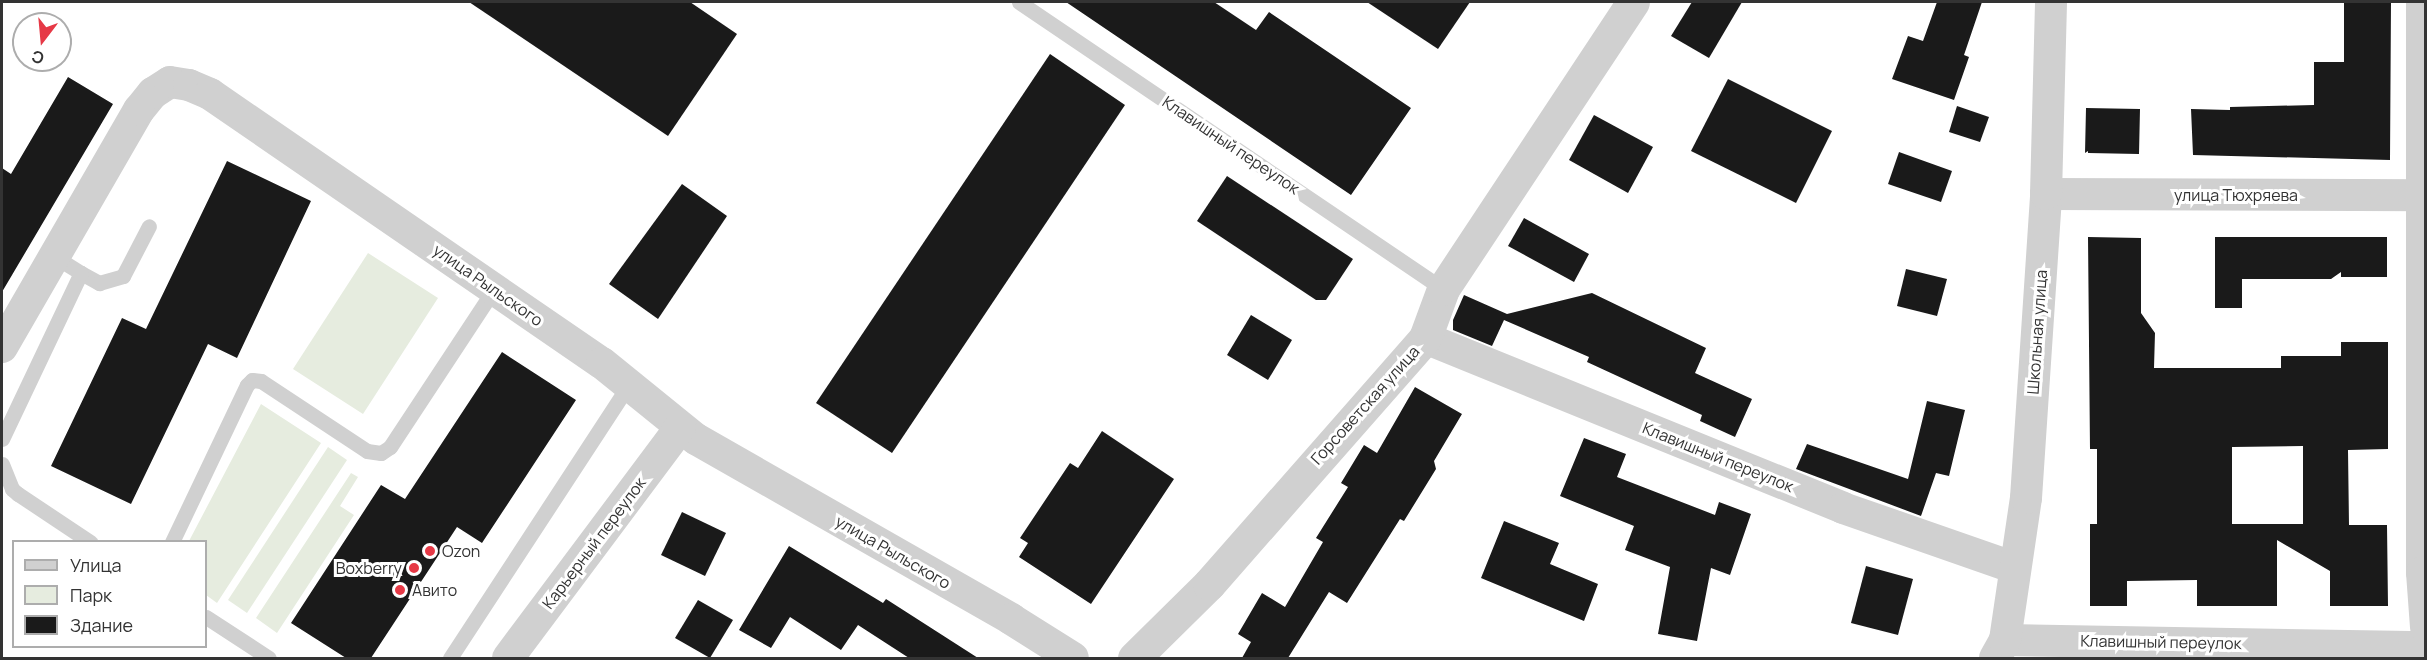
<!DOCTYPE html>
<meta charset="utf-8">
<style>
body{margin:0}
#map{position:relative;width:2427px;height:660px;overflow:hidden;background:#fff;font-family:Manrope,sans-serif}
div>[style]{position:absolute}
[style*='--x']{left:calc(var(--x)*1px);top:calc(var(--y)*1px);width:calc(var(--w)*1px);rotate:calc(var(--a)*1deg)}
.green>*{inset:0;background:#e6ecdf}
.building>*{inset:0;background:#1a1a1a}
.service>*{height:15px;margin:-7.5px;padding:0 7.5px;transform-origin:7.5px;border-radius:7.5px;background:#d0d0d0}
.minor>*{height:32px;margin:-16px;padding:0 16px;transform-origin:16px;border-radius:16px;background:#d0d0d0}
.tertiary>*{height:33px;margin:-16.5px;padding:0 16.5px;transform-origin:16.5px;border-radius:16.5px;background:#d0d0d0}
.dots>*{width:16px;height:16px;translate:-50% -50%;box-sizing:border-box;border:3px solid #fff;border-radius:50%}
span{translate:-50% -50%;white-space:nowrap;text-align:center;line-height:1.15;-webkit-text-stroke:6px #fff;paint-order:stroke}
.street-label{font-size:16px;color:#333}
.poi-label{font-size:16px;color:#333}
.left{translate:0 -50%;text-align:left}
.right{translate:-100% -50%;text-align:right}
.frame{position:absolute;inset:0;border:3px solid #333;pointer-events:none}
.legend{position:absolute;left:12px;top:540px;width:195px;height:108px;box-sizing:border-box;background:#fff;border:2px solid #adadad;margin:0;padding:8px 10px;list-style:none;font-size:18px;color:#333}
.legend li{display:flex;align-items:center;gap:12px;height:30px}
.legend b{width:30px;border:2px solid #adadad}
.north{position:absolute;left:12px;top:12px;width:60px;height:60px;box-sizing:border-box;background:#fff;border:2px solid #adadad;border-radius:50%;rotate:196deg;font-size:16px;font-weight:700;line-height:24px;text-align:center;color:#333}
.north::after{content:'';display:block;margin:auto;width:21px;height:27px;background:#e63946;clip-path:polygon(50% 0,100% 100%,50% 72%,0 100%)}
</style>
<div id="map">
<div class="green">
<div style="clip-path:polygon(368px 253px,438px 298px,363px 414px,293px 369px)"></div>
<div style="clip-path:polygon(261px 404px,321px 443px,217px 603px,206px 595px,206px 542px,189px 541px)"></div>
<div style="clip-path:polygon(328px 447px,347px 460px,247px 613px,228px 600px)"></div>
<div style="clip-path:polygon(351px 473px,358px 477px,340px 506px,354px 515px,277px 633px,256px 618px)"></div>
</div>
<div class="building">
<div style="clip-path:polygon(469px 2px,690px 2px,737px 34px,668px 136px)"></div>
<div style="clip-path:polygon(1066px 2px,1214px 2px,1256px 30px,1269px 12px,1411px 108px,1351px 195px)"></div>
<div style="clip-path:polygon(1367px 2px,1470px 2px,1438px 49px)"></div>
<div style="clip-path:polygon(1692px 2px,1742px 2px,1709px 58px,1671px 36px)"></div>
<div style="clip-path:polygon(1937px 2px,1982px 2px,1964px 55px,1969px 57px,1954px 100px,1892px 79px,1908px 36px,1923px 41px)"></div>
<div style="clip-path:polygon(2344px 2px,2391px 2px,2390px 160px,2193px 155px,2191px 109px,2230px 110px,2230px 107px,2314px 105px,2314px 62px,2344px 62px)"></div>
<div style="clip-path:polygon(1050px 54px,1125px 105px,892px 453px,816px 403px)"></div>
<div style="clip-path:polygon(68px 77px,113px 104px,2px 292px,2px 168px,11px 174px)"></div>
<div style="clip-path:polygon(1728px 79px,1832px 131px,1796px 203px,1691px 151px)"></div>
<div style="clip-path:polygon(1957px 106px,1989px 117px,1980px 142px,1949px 132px)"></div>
<div style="clip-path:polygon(2086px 108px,2140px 109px,2139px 154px,2088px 153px,2088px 151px,2085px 153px)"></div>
<div style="clip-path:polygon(1594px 115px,1653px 147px,1628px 193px,1569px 160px)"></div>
<div style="clip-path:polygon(1899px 152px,1952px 171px,1941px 202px,1888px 184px)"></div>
<div style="clip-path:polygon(227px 161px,311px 201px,237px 358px,208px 344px,131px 504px,51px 466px,122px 318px,146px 329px)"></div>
<div style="clip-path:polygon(1227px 176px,1353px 259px,1326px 300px,1316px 300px,1197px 221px)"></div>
<div style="clip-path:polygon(682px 184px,727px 216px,658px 319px,609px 284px)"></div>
<div style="clip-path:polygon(1524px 218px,1589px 254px,1574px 282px,1508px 246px)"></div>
<div style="clip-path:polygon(evenodd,2088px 237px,2141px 238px,2141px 313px,2155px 333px,2154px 368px,2281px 368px,2281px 356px,2341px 356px,2341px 342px,2388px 342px,2388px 449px,2348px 450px,2349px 525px,2387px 525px,2388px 606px,2330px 606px,2330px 571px,2277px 540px,2277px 606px,2197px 606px,2197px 580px,2127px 581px,2127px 606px,2090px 606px,2090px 524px,2097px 524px,2097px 449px,2090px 449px,2088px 237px,2303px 446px,2303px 524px,2232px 524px,2232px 447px,2303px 446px)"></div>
<div style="clip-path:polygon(2215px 237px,2387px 237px,2387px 277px,2341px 277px,2341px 272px,2331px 279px,2242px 279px,2242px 308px,2215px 308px)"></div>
<div style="clip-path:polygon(1906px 269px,1947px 279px,1937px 316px,1897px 306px)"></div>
<div style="clip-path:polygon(1592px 293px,1706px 348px,1695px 373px,1752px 399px,1735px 437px,1700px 421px,1702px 415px,1587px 362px,1589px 357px,1504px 320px,1492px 346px,1453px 330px,1453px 320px,1464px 295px,1507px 314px)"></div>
<div style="clip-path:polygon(1251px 315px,1292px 340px,1268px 380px,1227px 355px)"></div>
<div style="clip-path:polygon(502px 352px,576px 400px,482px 543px,457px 527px,371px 658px,346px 658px,291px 623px,381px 485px,405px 499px)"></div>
<div style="clip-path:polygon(1415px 387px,1462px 414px,1434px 461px,1436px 469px,1404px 521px,1400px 519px,1347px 603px,1329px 592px,1288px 658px,1242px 658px,1251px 642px,1238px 634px,1262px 593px,1285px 607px,1323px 542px,1316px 538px,1348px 487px,1341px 483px,1364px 445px,1377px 453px)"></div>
<div style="clip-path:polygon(1927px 401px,1965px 410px,1949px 476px,1936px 473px,1921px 516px,1796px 469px,1807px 444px,1908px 479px)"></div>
<div style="clip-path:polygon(1102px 431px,1174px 479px,1091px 604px,1019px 557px,1028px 543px,1020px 538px,1070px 463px,1078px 468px)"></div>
<div style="clip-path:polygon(1584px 438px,1626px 454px,1617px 477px,1715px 515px,1719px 502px,1751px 514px,1730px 575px,1711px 568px,1697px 641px,1658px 634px,1670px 567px,1625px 550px,1634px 526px,1560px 496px)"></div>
<div style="clip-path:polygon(682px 512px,726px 533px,705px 576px,661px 555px)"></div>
<div style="clip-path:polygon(1504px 521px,1559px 543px,1550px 564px,1598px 584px,1584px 621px,1481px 578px)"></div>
<div style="clip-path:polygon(789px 546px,883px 603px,886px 599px,978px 658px,909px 658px,858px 625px,841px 650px,790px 617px,771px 648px,739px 630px)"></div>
<div style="clip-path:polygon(1866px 566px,1913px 579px,1898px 635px,1851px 623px)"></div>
<div style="clip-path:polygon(698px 600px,733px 620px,710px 658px,675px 638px)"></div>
</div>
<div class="service">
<div style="--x:1019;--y:2;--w:512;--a:34.09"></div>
<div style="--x:81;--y:273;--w:21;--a:29"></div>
<div style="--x:99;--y:283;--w:25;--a:-16"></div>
<div style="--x:123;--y:276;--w:56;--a:-62.5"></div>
<div style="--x:2;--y:439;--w:184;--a:-64.6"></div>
<div style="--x:81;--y:273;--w:32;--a:-148"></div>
<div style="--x:2;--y:464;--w:27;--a:68"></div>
<div style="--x:12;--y:489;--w:8;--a:40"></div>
<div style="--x:18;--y:494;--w:87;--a:33.7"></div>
<div style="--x:172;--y:542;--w:174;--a:-64.5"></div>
<div style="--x:247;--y:385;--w:7;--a:-45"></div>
<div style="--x:252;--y:380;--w:9;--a:6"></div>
<div style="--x:261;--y:381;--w:127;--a:33.4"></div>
<div style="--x:367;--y:451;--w:14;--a:8"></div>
<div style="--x:381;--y:453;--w:11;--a:-34"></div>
<div style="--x:390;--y:447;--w:189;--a:-56.6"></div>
<div style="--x:206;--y:617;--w:75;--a:33.1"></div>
<div style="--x:450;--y:658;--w:329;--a:-56.8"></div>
</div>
<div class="minor">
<div style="--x:2046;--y:194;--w:380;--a:0.2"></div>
<div style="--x:1425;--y:338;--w:451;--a:22.1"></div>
<div style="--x:1843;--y:508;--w:182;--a:19.2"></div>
<div style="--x:2;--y:347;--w:274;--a:-60"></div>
<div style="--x:139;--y:110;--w:22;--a:-51"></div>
<div style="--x:153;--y:93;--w:20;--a:-33"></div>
<div style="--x:170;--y:82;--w:19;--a:9"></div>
<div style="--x:189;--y:85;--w:23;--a:23"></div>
<div style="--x:210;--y:94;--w:475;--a:34.5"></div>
<div style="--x:602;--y:363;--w:121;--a:39"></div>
<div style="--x:696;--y:439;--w:363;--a:29.7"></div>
<div style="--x:1011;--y:619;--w:73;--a:32.2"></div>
<div style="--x:2005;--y:640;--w:421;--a:1"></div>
<div style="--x:508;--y:658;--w:287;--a:-53.2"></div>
<div style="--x:1995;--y:658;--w:21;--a:-61"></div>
<div style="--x:2005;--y:640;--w:144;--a:-81.6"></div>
<div style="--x:2026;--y:498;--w:305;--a:-86.2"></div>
<div style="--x:2046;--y:194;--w:192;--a:-88.5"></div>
</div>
<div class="tertiary">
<div style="--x:2422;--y:2;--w:570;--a:90"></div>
<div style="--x:2422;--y:572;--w:55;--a:85.8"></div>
<div style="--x:1134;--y:658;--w:105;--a:-44.6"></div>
<div style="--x:1209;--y:584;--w:327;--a:-48.7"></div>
<div style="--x:1425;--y:338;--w:52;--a:-69.8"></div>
<div style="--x:1443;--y:289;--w:344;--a:-56.5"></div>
</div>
<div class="dots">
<div style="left:430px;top:551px;background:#e63946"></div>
<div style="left:414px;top:568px;background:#e63946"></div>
<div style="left:400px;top:590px;background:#e63946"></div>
</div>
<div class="street-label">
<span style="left:1231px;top:145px;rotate:34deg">Клавишный переулок</span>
<span style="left:2236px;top:195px">улица Тюхряева</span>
<span style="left:488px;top:285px;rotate:35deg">улица Рыльского</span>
<span style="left:2037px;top:332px;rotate:-86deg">Школьная улица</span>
<span style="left:1365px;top:405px;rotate:-48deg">Горсоветская улица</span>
<span style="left:1718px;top:457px;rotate:22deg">Клавишный переулок</span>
<span style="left:594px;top:543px;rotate:-53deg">Карьерный переулок</span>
<span style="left:893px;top:552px;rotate:30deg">улица Рыльского</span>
<span style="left:2161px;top:642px;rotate:1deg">Клавишный переулок</span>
</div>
<div class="poi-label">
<span class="left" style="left:442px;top:551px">Ozon</span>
<span class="right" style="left:402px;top:568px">Boxberry</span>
<span class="left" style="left:412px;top:590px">Авито</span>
</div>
<div class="frame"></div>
<ul class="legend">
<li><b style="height:8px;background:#d0d0d0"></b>Улица</li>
<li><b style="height:16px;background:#e6ecdf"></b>Парк</li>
<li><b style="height:16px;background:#1a1a1a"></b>Здание</li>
</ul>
<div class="north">С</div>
</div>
